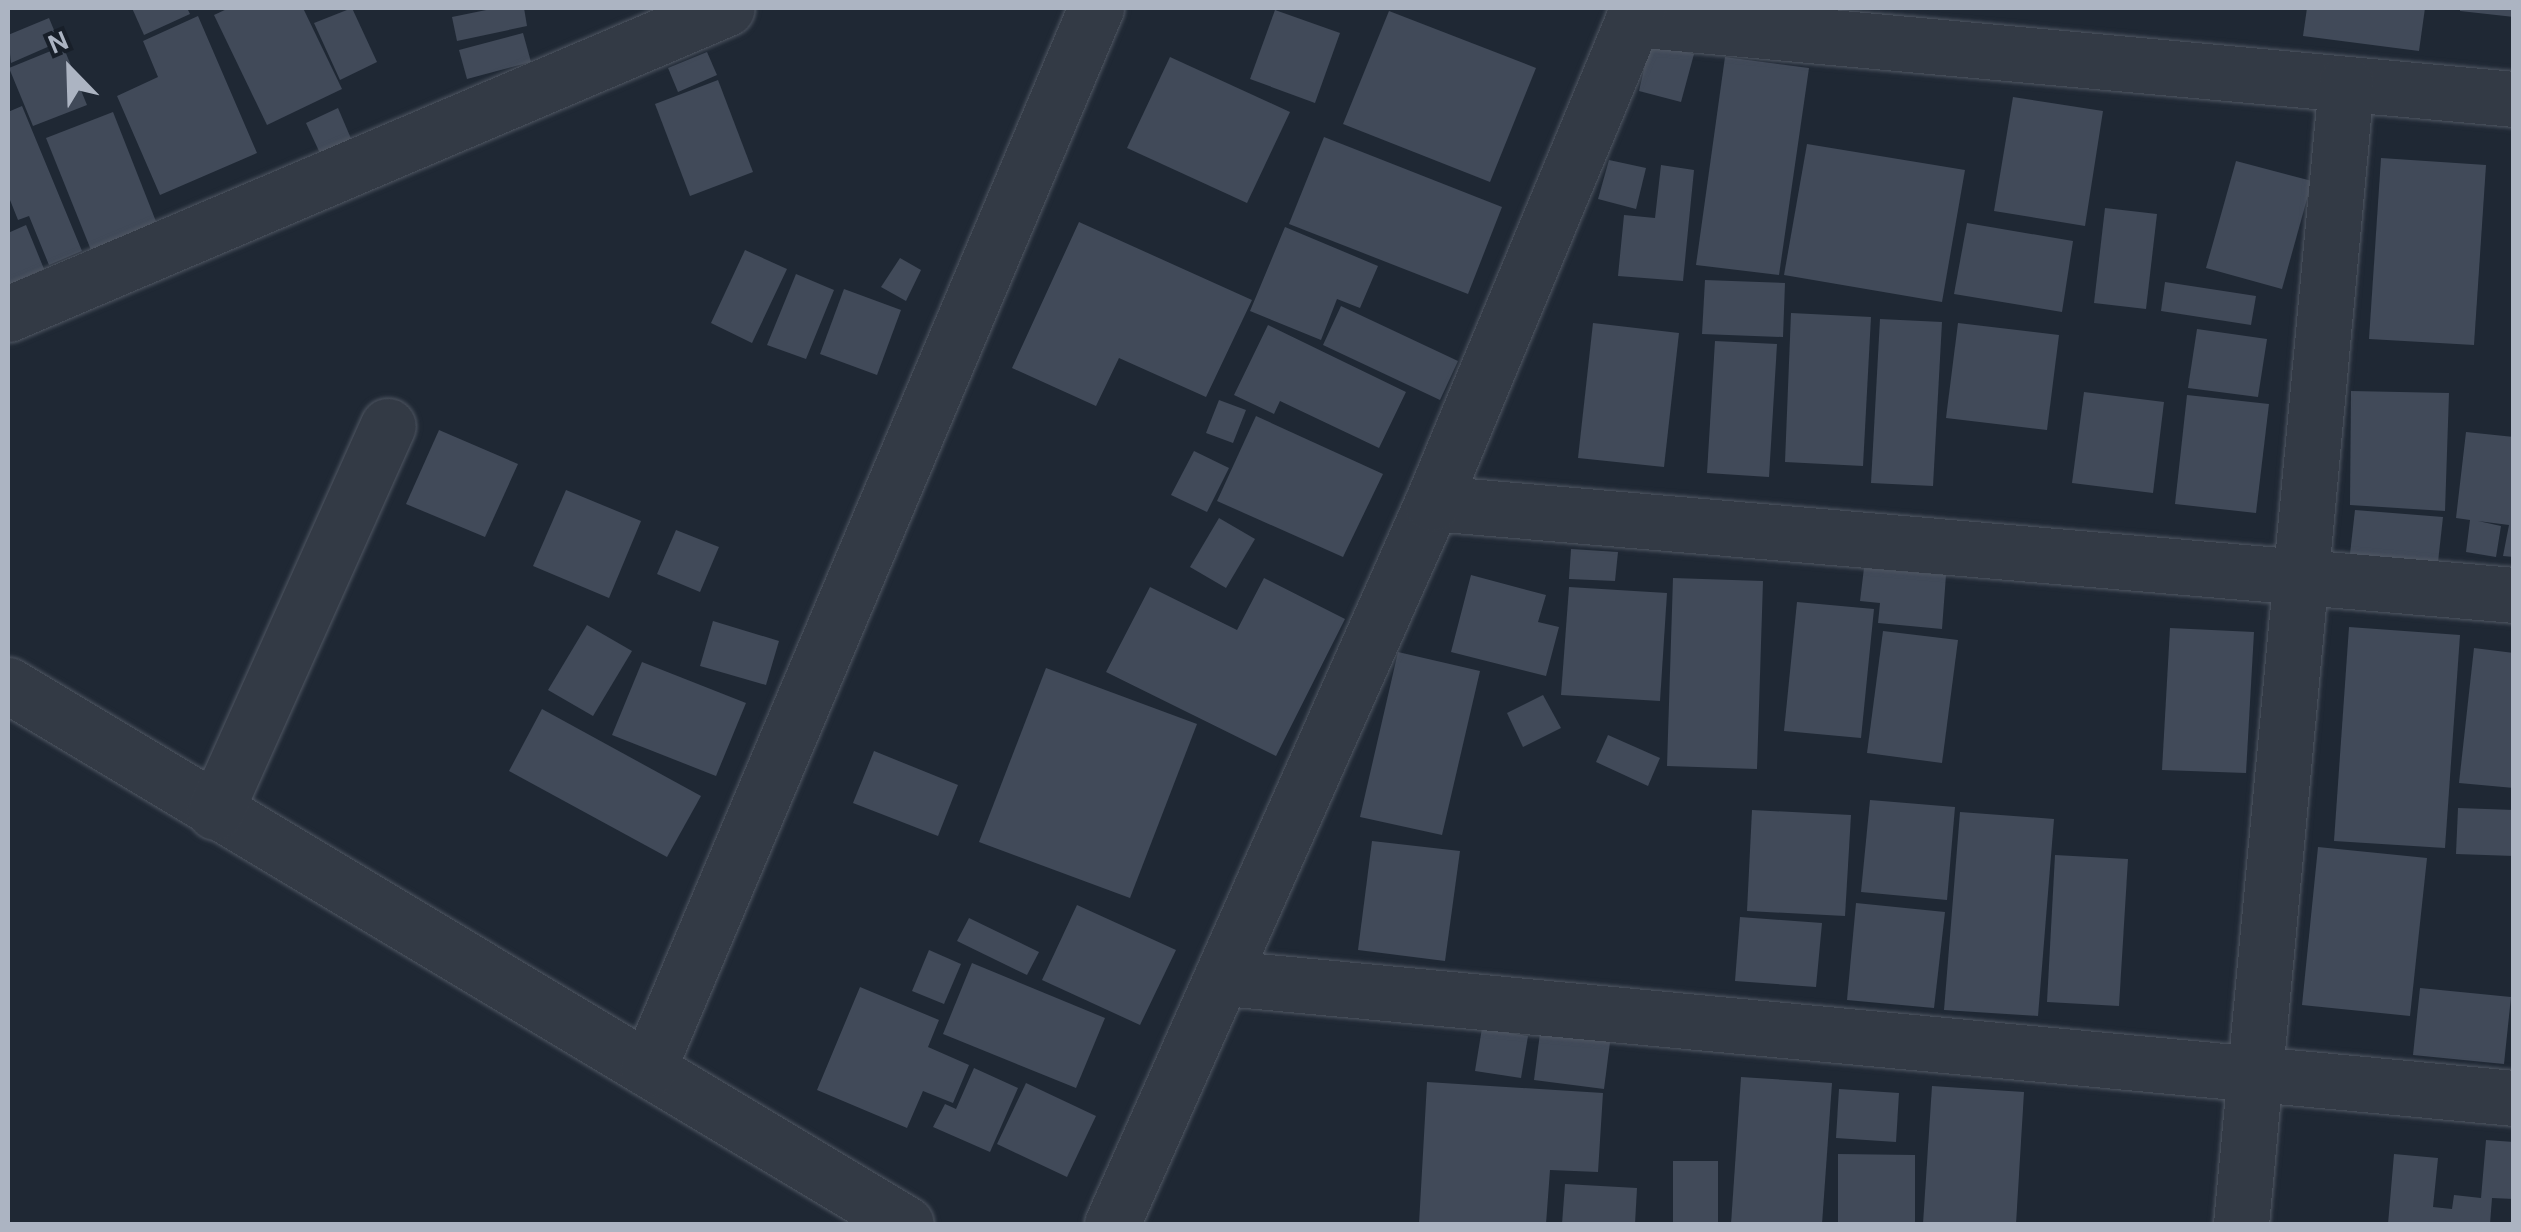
<!DOCTYPE html>
<style>
body{margin:0}
#map{position:relative;width:2521px;height:1232px;overflow:hidden;background:#1f2834;font-family:Karla,sans-serif}
div>[style]{position:absolute}
[style*='--x']{left:calc(var(--x)*1px);top:calc(var(--y)*1px);width:calc(var(--w)*1px);rotate:calc(var(--a)*1deg)}
.building>*{inset:0;background:#414a59}
.roads{filter:drop-shadow(0 0 2px #505763) drop-shadow(0 0 2px #505763)}
.minor>*{height:55px;margin:-27.5px;padding:0 27.5px;transform-origin:27.5px;border-radius:27.5px;background:#333a45}
span{translate:-50% -50%;white-space:nowrap;text-align:center;line-height:1.15;-webkit-text-stroke:10px #181f29;paint-order:stroke}
.frame{position:absolute;inset:0;border:10px solid #acb4c2;pointer-events:none}
.north{position:absolute;left:20px;top:20px;width:100px;height:100px;-webkit-text-stroke:8px #181f29;paint-order:stroke;rotate:337deg;font-size:28px;font-weight:700;line-height:40px;text-align:center;color:#acb4c2}
.north::after{content:'';display:block;margin:auto;width:35px;height:45px;background:#acb4c2;clip-path:polygon(50% 0,100% 100%,50% 72%,0 100%)}
</style>
<div id="map">
<div class="building">
<div style="clip-path:polygon(132px 8px,187px 8px,190px 14px,144px 35px)"></div>
<div style="clip-path:polygon(229px 8px,303px 8px,342px 89px,267px 125px,214px 15px)"></div>
<div style="clip-path:polygon(352px 8px,377px 62px,340px 80px,314px 23px)"></div>
<div style="clip-path:polygon(496px 8px,524px 8px,527px 26px,457px 41px,452px 17px)"></div>
<div style="clip-path:polygon(2307px 8px,2425px 8px,2419px 51px,2303px 36px)"></div>
<div style="clip-path:polygon(2460px 8px,2514px 8px,2514px 17px,2460px 11px)"></div>
<div style="clip-path:polygon(1275px 10px,1340px 33px,1315px 103px,1250px 79px)"></div>
<div style="clip-path:polygon(1389px 11px,1536px 68px,1490px 182px,1343px 124px)"></div>
<div style="clip-path:polygon(198px 16px,257px 153px,160px 195px,117px 96px,158px 77px,143px 41px)"></div>
<div style="clip-path:polygon(49px 18px,59px 42px,11px 63px,8px 35px)"></div>
<div style="clip-path:polygon(523px 33px,531px 62px,467px 79px,459px 50px)"></div>
<div style="clip-path:polygon(1650px 43px,1694px 54px,1681px 102px,1639px 91px)"></div>
<div style="clip-path:polygon(63px 46px,87px 105px,33px 126px,9px 68px)"></div>
<div style="clip-path:polygon(707px 52px,717px 75px,678px 92px,668px 68px)"></div>
<div style="clip-path:polygon(1170px 57px,1290px 112px,1247px 203px,1127px 148px)"></div>
<div style="clip-path:polygon(1725px 57px,1809px 68px,1779px 275px,1696px 265px)"></div>
<div style="clip-path:polygon(718px 80px,753px 172px,690px 196px,655px 104px)"></div>
<div style="clip-path:polygon(2013px 97px,2103px 111px,2085px 226px,1994px 211px)"></div>
<div style="clip-path:polygon(22px 106px,82px 251px,49px 265px,29px 216px,18px 220px,8px 195px,8px 112px)"></div>
<div style="clip-path:polygon(338px 108px,355px 148px,324px 162px,306px 123px)"></div>
<div style="clip-path:polygon(113px 112px,157px 224px,91px 250px,46px 138px)"></div>
<div style="clip-path:polygon(1324px 137px,1502px 207px,1468px 294px,1289px 224px)"></div>
<div style="clip-path:polygon(1807px 144px,1965px 170px,1942px 302px,1784px 275px)"></div>
<div style="clip-path:polygon(2381px 158px,2486px 165px,2474px 345px,2369px 339px)"></div>
<div style="clip-path:polygon(1609px 160px,1646px 168px,1636px 209px,1598px 199px)"></div>
<div style="clip-path:polygon(2236px 161px,2312px 181px,2282px 289px,2206px 268px)"></div>
<div style="clip-path:polygon(1661px 165px,1694px 170px,1683px 281px,1618px 276px,1624px 215px,1655px 218px)"></div>
<div style="clip-path:polygon(2105px 208px,2157px 214px,2146px 309px,2094px 303px)"></div>
<div style="clip-path:polygon(1079px 222px,1252px 300px,1206px 397px,1119px 358px,1096px 406px,1012px 368px)"></div>
<div style="clip-path:polygon(1967px 223px,2073px 241px,2062px 312px,1954px 294px)"></div>
<div style="clip-path:polygon(26px 225px,44px 269px,8px 285px,8px 233px)"></div>
<div style="clip-path:polygon(1285px 227px,1378px 266px,1360px 308px,1337px 299px,1321px 340px,1250px 311px)"></div>
<div style="clip-path:polygon(745px 250px,787px 269px,752px 343px,711px 323px)"></div>
<div style="clip-path:polygon(900px 258px,921px 270px,906px 301px,881px 287px)"></div>
<div style="clip-path:polygon(796px 274px,834px 290px,806px 359px,767px 345px)"></div>
<div style="clip-path:polygon(1705px 280px,1785px 283px,1783px 337px,1702px 334px)"></div>
<div style="clip-path:polygon(2165px 282px,2256px 296px,2251px 325px,2161px 311px)"></div>
<div style="clip-path:polygon(844px 289px,901px 310px,877px 375px,820px 354px)"></div>
<div style="clip-path:polygon(1341px 306px,1458px 361px,1440px 400px,1323px 345px)"></div>
<div style="clip-path:polygon(1791px 313px,1871px 317px,1863px 466px,1785px 462px)"></div>
<div style="clip-path:polygon(1880px 319px,1942px 322px,1933px 486px,1871px 483px)"></div>
<div style="clip-path:polygon(1593px 323px,1679px 333px,1664px 467px,1578px 458px)"></div>
<div style="clip-path:polygon(1958px 323px,2059px 335px,2047px 430px,1946px 418px)"></div>
<div style="clip-path:polygon(1268px 325px,1406px 392px,1379px 448px,1280px 401px,1274px 414px,1234px 395px)"></div>
<div style="clip-path:polygon(2197px 329px,2267px 339px,2258px 397px,2188px 388px)"></div>
<div style="clip-path:polygon(1715px 341px,1777px 344px,1769px 477px,1707px 473px)"></div>
<div style="clip-path:polygon(2351px 391px,2449px 393px,2445px 511px,2350px 505px)"></div>
<div style="clip-path:polygon(2084px 392px,2164px 402px,2153px 493px,2072px 483px)"></div>
<div style="clip-path:polygon(2187px 395px,2269px 404px,2256px 513px,2175px 504px)"></div>
<div style="clip-path:polygon(1219px 400px,1246px 410px,1233px 443px,1206px 433px)"></div>
<div style="clip-path:polygon(1256px 416px,1383px 474px,1343px 557px,1217px 501px)"></div>
<div style="clip-path:polygon(439px 430px,518px 464px,485px 537px,406px 504px)"></div>
<div style="clip-path:polygon(2466px 432px,2514px 437px,2514px 557px,2503px 556px,2509px 525px,2478px 521px,2501px 526px,2496px 557px,2466px 552px,2470px 520px,2456px 518px)"></div>
<div style="clip-path:polygon(1194px 451px,1229px 468px,1207px 512px,1171px 495px)"></div>
<div style="clip-path:polygon(566px 490px,641px 521px,609px 598px,533px 566px)"></div>
<div style="clip-path:polygon(2355px 510px,2443px 517px,2438px 562px,2350px 554px)"></div>
<div style="clip-path:polygon(1219px 518px,1255px 539px,1226px 588px,1190px 567px)"></div>
<div style="clip-path:polygon(676px 530px,719px 547px,700px 592px,657px 574px)"></div>
<div style="clip-path:polygon(1571px 549px,1618px 552px,1615px 581px,1569px 579px)"></div>
<div style="clip-path:polygon(1864px 568px,1946px 575px,1942px 629px,1878px 623px,1880px 603px,1860px 601px)"></div>
<div style="clip-path:polygon(1471px 575px,1546px 595px,1538px 622px,1559px 627px,1546px 676px,1451px 652px)"></div>
<div style="clip-path:polygon(1264px 578px,1345px 619px,1276px 756px,1106px 672px,1150px 587px,1237px 630px)"></div>
<div style="clip-path:polygon(1673px 578px,1763px 581px,1757px 769px,1667px 766px)"></div>
<div style="clip-path:polygon(1569px 587px,1667px 593px,1660px 701px,1561px 695px)"></div>
<div style="clip-path:polygon(1797px 602px,1874px 609px,1861px 738px,1784px 731px)"></div>
<div style="clip-path:polygon(713px 621px,779px 641px,766px 685px,700px 666px)"></div>
<div style="clip-path:polygon(587px 625px,632px 651px,593px 716px,548px 690px)"></div>
<div style="clip-path:polygon(2349px 627px,2460px 635px,2445px 848px,2334px 841px)"></div>
<div style="clip-path:polygon(2170px 628px,2254px 632px,2246px 773px,2162px 770px)"></div>
<div style="clip-path:polygon(1883px 631px,1958px 640px,1942px 763px,1867px 753px)"></div>
<div style="clip-path:polygon(2474px 648px,2514px 653px,2514px 788px,2459px 783px)"></div>
<div style="clip-path:polygon(1398px 652px,1480px 671px,1442px 835px,1360px 817px)"></div>
<div style="clip-path:polygon(642px 662px,746px 703px,716px 776px,612px 735px)"></div>
<div style="clip-path:polygon(1046px 668px,1197px 724px,1130px 898px,979px 842px)"></div>
<div style="clip-path:polygon(1543px 695px,1561px 728px,1523px 747px,1507px 713px)"></div>
<div style="clip-path:polygon(542px 709px,701px 796px,667px 857px,509px 771px)"></div>
<div style="clip-path:polygon(1608px 735px,1660px 758px,1648px 786px,1596px 762px)"></div>
<div style="clip-path:polygon(874px 751px,958px 785px,938px 836px,853px 803px)"></div>
<div style="clip-path:polygon(1870px 800px,1955px 807px,1947px 900px,1861px 892px)"></div>
<div style="clip-path:polygon(2458px 808px,2514px 810px,2514px 856px,2456px 854px)"></div>
<div style="clip-path:polygon(1752px 810px,1851px 815px,1845px 916px,1747px 911px)"></div>
<div style="clip-path:polygon(1960px 812px,2054px 819px,2038px 1016px,1944px 1010px)"></div>
<div style="clip-path:polygon(1372px 841px,1460px 851px,1445px 961px,1358px 950px)"></div>
<div style="clip-path:polygon(2318px 847px,2427px 858px,2410px 1016px,2302px 1005px)"></div>
<div style="clip-path:polygon(2055px 855px,2128px 859px,2119px 1006px,2047px 1002px)"></div>
<div style="clip-path:polygon(1856px 903px,1945px 912px,1934px 1008px,1847px 1000px)"></div>
<div style="clip-path:polygon(1077px 905px,1176px 950px,1140px 1025px,1042px 980px)"></div>
<div style="clip-path:polygon(1740px 917px,1822px 923px,1816px 987px,1735px 981px)"></div>
<div style="clip-path:polygon(969px 918px,1039px 952px,1027px 975px,957px 941px)"></div>
<div style="clip-path:polygon(929px 950px,961px 964px,944px 1004px,912px 991px)"></div>
<div style="clip-path:polygon(972px 963px,1105px 1018px,1076px 1088px,943px 1034px)"></div>
<div style="clip-path:polygon(860px 987px,939px 1020px,928px 1047px,969px 1065px,953px 1103px,923px 1091px,907px 1128px,817px 1090px)"></div>
<div style="clip-path:polygon(2420px 988px,2511px 997px,2504px 1064px,2413px 1055px)"></div>
<div style="clip-path:polygon(1482px 1028px,1528px 1036px,1521px 1078px,1475px 1071px)"></div>
<div style="clip-path:polygon(1540px 1033px,1610px 1042px,1604px 1089px,1534px 1080px)"></div>
<div style="clip-path:polygon(974px 1068px,1018px 1088px,990px 1152px,933px 1127px,945px 1104px,956px 1109px)"></div>
<div style="clip-path:polygon(1741px 1077px,1832px 1083px,1822px 1224px,1731px 1224px)"></div>
<div style="clip-path:polygon(1427px 1082px,1603px 1093px,1598px 1172px,1550px 1170px,1546px 1224px,1419px 1224px)"></div>
<div style="clip-path:polygon(1026px 1083px,1096px 1116px,1067px 1177px,997px 1144px)"></div>
<div style="clip-path:polygon(1932px 1086px,2024px 1092px,2016px 1224px,1923px 1224px)"></div>
<div style="clip-path:polygon(1839px 1089px,1899px 1093px,1896px 1142px,1836px 1138px)"></div>
<div style="clip-path:polygon(2486px 1140px,2514px 1142px,2514px 1199px,2492px 1198px,2490px 1224px,2388px 1224px,2394px 1154px,2438px 1158px,2433px 1207px,2452px 1209px,2454px 1195px,2481px 1198px)"></div>
<div style="clip-path:polygon(1838px 1154px,1915px 1155px,1915px 1224px,1838px 1224px)"></div>
<div style="clip-path:polygon(1673px 1161px,1718px 1161px,1718px 1224px,1673px 1224px)"></div>
<div style="clip-path:polygon(1565px 1184px,1637px 1188px,1635px 1224px,1562px 1224px)"></div>
</div>
<div class="roads">
<div class="minor">
<div style="--x:1633;--y:19;--w:885;--a:5.19"></div>
<div style="--x:8;--y:314;--w:781;--a:-23.05"></div>
<div style="--x:1432;--y:503;--w:1086;--a:4.86"></div>
<div style="--x:8;--y:685;--w:1047;--a:30.97"></div>
<div style="--x:215;--y:812;--w:423;--a:-65.9"></div>
<div style="--x:1225;--y:978;--w:1295;--a:5.32"></div>
<div style="--x:648;--y:1069;--w:1152;--a:-67.11"></div>
<div style="--x:1112;--y:1224;--w:789;--a:-66.07"></div>
<div style="--x:1432;--y:503;--w:536;--a:-67.4"></div>
<div style="--x:2241;--y:1224;--w:1145;--a:-84.74"></div>
</div>
</div>
<div class="frame"></div>
<div class="north">N</div>
</div>
